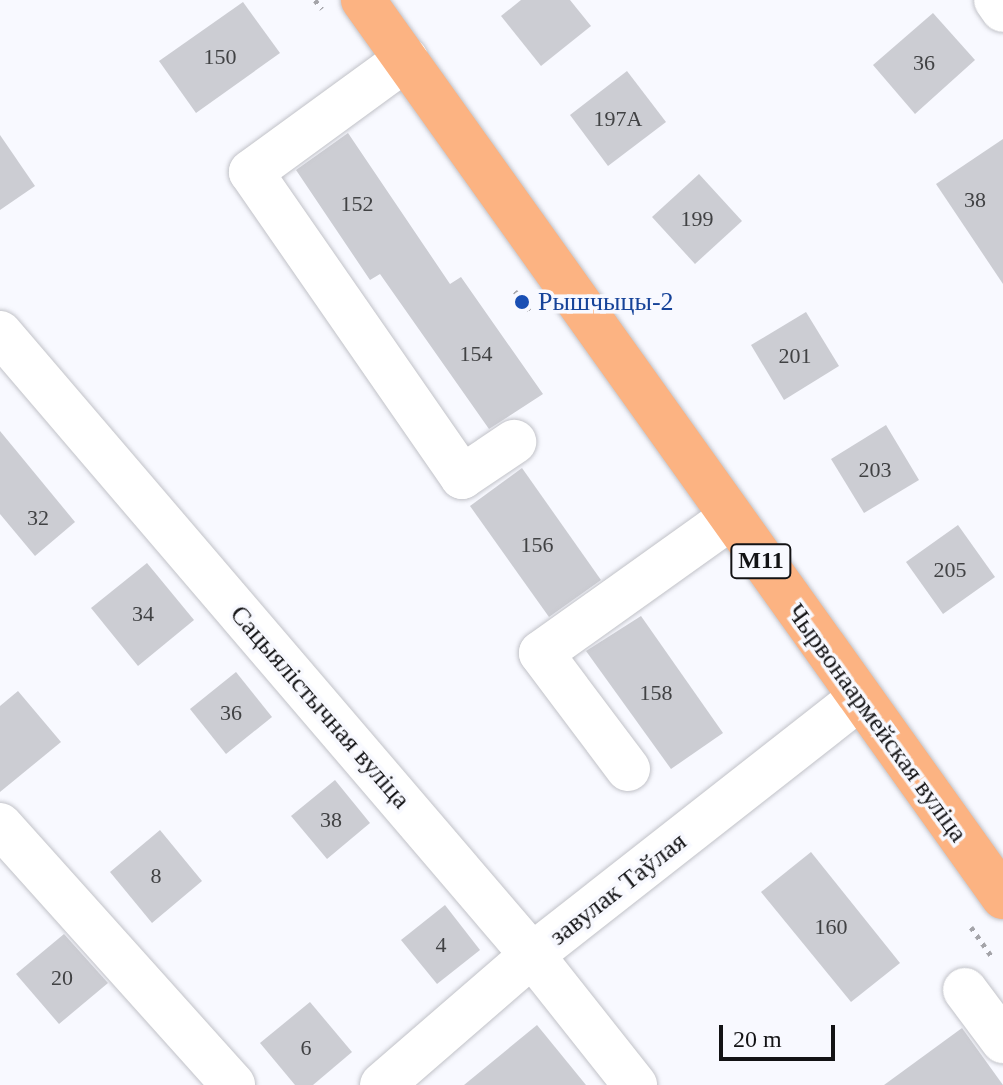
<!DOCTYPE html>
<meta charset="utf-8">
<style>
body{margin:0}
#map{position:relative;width:1003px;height:1085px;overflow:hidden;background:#f8f9ff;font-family:"Times New Roman",serif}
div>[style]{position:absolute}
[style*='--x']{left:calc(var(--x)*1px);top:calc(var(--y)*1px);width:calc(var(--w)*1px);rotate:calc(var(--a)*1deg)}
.building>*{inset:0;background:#cccdd3}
.path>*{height:5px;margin-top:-2.5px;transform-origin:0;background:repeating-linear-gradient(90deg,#a4a4a9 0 4px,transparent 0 10px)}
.roads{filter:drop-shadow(0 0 2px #c1c2c8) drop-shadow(0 0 2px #c1c2c8)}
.minor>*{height:44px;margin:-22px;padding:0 22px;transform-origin:22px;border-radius:22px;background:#fff}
.highway>*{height:44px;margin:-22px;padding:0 22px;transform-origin:22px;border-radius:22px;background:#fcb382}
.dots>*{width:22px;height:22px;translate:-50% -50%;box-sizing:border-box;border:4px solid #f8f9ff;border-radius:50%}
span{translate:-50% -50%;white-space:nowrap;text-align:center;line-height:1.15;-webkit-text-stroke:7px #f8f9ff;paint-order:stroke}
.number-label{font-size:22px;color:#414244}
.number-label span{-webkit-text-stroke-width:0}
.shield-label span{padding:2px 6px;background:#f8f9ff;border:2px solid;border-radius:6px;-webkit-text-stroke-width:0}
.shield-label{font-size:24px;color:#131315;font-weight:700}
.transit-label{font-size:26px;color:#164399}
.left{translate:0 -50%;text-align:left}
.street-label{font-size:26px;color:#131315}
.scale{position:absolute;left:719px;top:1025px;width:116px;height:36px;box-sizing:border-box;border:4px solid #131315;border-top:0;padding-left:10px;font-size:24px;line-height:28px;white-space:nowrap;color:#131315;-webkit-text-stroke:6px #f8f9ff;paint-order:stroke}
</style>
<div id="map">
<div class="building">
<div style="clip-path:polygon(521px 0,570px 0,591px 26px,541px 66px,501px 16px)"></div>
<div style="clip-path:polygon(243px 2px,280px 53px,196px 113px,159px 61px)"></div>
<div style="clip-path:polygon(933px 13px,975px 60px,915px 114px,873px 65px)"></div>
<div style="clip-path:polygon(627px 71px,666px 122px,608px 166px,570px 115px)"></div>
<div style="clip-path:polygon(348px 133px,450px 284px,461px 277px,543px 394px,489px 429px,380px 274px,370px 280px,296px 170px)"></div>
<div style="clip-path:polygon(0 135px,35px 186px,0 210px)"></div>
<div style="clip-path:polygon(1003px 139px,1003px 284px,936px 184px)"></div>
<div style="clip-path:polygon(699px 174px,742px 221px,695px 264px,652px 217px)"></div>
<div style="clip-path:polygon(806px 312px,839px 366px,784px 400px,751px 345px)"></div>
<div style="clip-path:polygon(886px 425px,919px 480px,864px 513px,831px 459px)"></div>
<div style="clip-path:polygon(0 431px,75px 522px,35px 556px,0 514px)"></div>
<div style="clip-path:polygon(522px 468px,601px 580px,549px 617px,470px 506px)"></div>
<div style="clip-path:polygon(958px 525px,995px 577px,943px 614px,906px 562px)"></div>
<div style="clip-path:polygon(147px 563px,194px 620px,138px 666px,91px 608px)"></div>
<div style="clip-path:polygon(641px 616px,723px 733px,671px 769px,586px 651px)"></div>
<div style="clip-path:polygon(236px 672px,272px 717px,226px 754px,190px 709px)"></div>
<div style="clip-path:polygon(18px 691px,61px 742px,0 792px,0 706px)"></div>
<div style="clip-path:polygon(335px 780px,370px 823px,327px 859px,291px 816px)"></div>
<div style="clip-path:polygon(160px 830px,202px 881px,152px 923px,110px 872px)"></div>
<div style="clip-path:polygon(811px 852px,900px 963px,851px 1002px,761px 892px)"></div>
<div style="clip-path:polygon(445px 905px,480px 950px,437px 984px,401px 940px)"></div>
<div style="clip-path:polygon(64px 934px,108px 983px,59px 1024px,16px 974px)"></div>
<div style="clip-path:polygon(310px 1002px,352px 1052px,313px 1085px,295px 1085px,260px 1043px)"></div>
<div style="clip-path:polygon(537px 1025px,586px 1085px,464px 1085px)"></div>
<div style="clip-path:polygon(962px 1028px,1003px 1085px,884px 1085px)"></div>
</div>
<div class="path">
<div style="--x:315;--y:0;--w:11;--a:52"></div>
<div style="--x:515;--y:291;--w:26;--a:54"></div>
<div style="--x:971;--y:927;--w:38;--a:55"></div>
</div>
<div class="roads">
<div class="minor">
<div style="--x:996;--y:0;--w:12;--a:55"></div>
<div style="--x:406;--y:59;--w:192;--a:143.9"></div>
<div style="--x:251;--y:172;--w:371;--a:55.3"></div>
<div style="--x:462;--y:477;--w:63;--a:-33.9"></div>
<div style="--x:0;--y:333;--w:818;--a:49.46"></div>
<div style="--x:532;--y:955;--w:166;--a:51.6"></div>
<div style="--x:628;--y:769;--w:145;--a:-126.9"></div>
<div style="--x:541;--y:653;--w:232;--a:-35.5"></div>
<div style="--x:0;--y:825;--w:349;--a:48.1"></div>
<div style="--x:965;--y:990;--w:64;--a:53.3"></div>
<div style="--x:382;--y:1085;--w:198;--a:-40.9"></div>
<div style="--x:532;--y:955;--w:415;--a:-38.1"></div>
</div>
<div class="highway">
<div style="--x:363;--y:0;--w:1102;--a:54.49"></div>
</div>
</div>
<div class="dots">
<div style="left:522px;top:302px;background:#1a4fb4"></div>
</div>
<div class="number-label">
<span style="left:220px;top:57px">150</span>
<span style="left:924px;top:63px">36</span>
<span style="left:618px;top:119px">197А</span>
<span style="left:975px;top:200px">38</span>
<span style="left:357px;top:204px">152</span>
<span style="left:697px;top:219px">199</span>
<span style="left:476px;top:354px">154</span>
<span style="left:795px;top:356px">201</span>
<span style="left:875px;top:470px">203</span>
<span style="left:38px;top:518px">32</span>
<span style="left:537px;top:545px">156</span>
<span style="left:950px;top:570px">205</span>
<span style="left:143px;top:614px">34</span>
<span style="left:656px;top:693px">158</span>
<span style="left:231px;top:713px">36</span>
<span style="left:331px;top:820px">38</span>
<span style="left:156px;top:876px">8</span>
<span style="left:831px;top:927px">160</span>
<span style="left:441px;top:945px">4</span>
<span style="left:62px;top:978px">20</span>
<span style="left:306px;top:1048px">6</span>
</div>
<div class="shield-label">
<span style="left:761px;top:561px">М11</span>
</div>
<div class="transit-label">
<span class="left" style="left:538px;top:302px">Рышчыцы-2</span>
</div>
<div class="street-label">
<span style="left:320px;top:707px;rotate:49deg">Сацыялістычная вуліца</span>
<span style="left:877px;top:723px;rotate:54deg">Чырвонаармейская вуліца</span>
<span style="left:618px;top:889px;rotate:-38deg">завулак Таўлая</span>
</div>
<div class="scale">20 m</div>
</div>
